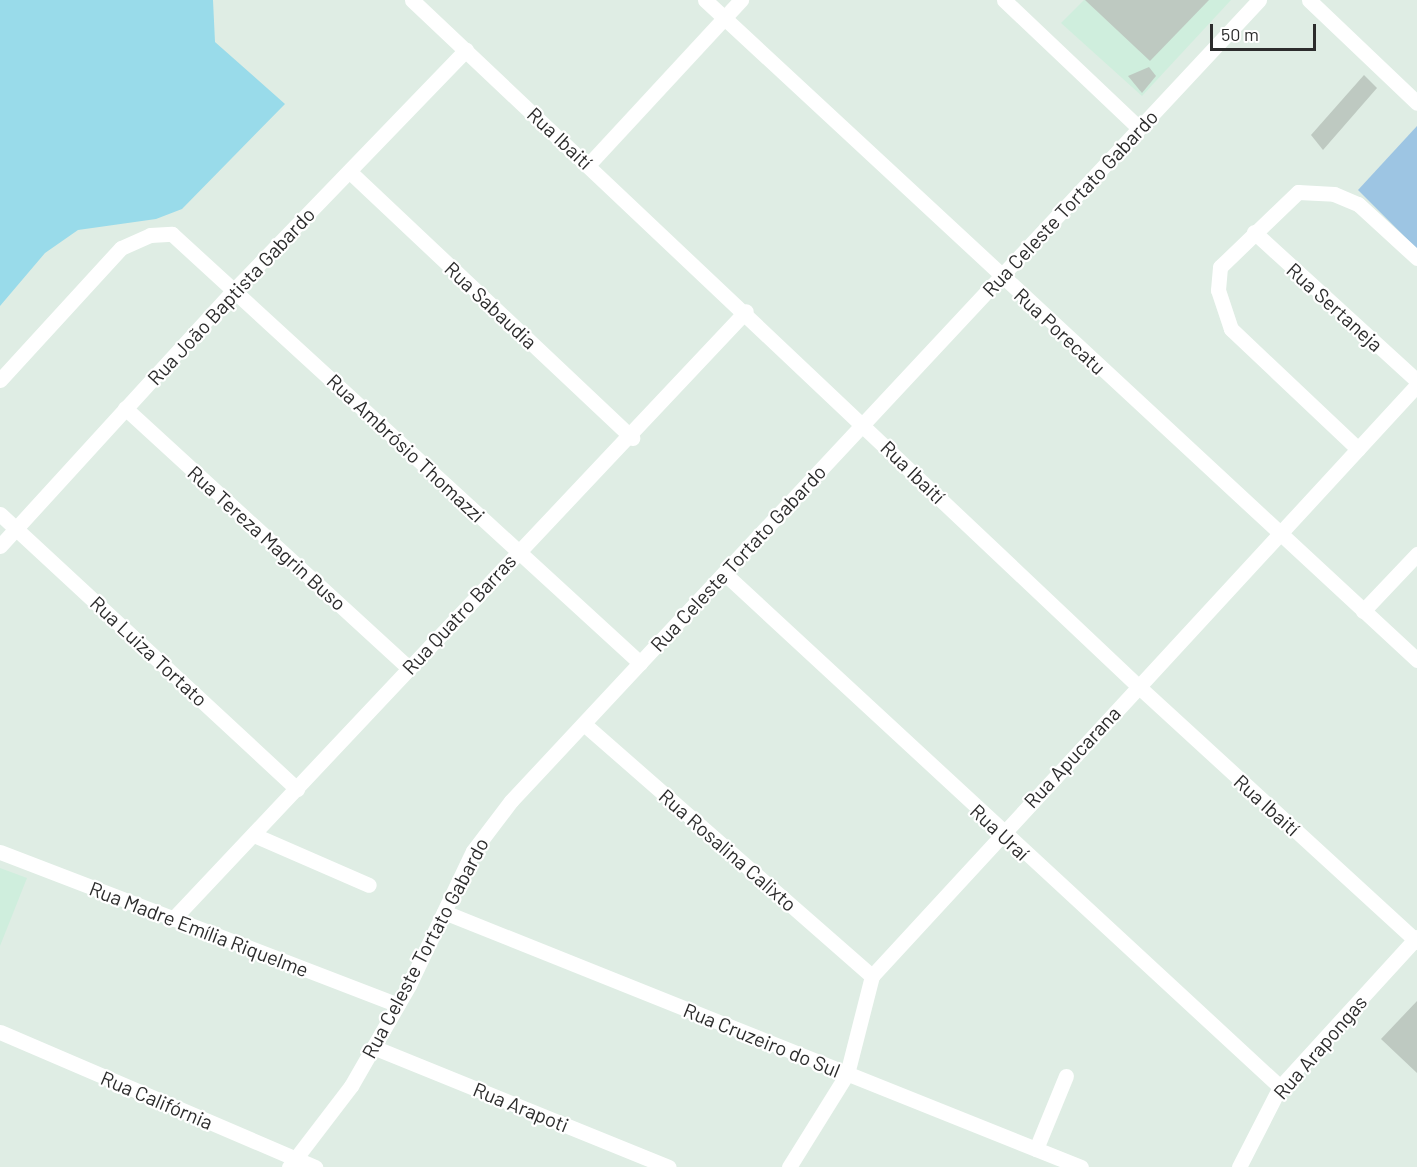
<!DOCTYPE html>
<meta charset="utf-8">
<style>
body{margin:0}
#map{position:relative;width:1417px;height:1167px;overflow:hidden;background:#dfede4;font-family:Barlow,sans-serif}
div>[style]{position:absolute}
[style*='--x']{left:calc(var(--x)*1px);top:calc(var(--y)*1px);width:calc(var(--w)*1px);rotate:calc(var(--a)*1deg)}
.education>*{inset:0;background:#cfeedd}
.green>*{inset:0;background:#9dc5e3}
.pitch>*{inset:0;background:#99dbea}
.building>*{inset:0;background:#bec9c1}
.minor>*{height:15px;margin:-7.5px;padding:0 7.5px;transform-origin:7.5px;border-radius:7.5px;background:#fff}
span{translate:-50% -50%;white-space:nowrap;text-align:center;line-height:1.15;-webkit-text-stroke:4.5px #fff;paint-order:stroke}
.street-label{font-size:20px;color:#2c2c2c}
.scale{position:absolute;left:1210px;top:24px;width:106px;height:27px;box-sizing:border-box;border:3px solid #2c2c2c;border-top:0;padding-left:8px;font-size:18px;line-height:21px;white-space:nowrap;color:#2c2c2c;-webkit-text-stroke:4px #fff;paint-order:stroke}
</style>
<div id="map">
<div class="education">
<div style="clip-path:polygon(1084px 0,1231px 0,1142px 96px,1061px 23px)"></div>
<div style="clip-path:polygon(0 868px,27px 878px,0 946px)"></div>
</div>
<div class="green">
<div style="clip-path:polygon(1417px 126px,1417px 249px,1358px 190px)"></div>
</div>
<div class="pitch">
<div style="clip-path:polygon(0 0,213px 0,215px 42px,285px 104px,182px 209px,156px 219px,78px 230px,45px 253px,0 306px)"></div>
</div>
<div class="building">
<div style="clip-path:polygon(1085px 0,1209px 0,1150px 61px)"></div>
<div style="clip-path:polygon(1149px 67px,1156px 76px,1142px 93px,1128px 76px)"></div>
<div style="clip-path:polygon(1364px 75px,1377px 88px,1323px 150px,1311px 135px)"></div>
<div style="clip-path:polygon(1417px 1001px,1417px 1073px,1381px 1039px)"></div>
</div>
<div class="minor">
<div style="--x:412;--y:0;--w:999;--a:43.38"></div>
<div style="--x:1138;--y:686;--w:379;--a:42.5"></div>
<div style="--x:705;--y:0;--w:971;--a:42.83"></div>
<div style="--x:1004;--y:0;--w:186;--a:43.5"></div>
<div style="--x:1309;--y:0;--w:149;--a:43.6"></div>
<div style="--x:589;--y:164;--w:224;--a:-47.2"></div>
<div style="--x:350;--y:172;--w:388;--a:43.3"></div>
<div style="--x:1254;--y:232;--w:221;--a:42.4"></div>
<div style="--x:0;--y:380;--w:179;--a:-47.5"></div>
<div style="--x:121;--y:248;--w:32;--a:-24"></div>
<div style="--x:150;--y:235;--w:22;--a:-3"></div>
<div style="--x:172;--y:234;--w:635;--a:42.51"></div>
<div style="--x:125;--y:408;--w:385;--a:42.5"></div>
<div style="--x:1358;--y:449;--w:175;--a:-136.6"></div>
<div style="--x:1231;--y:329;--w:41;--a:-108.4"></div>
<div style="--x:1218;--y:290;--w:23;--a:-85"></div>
<div style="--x:1220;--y:267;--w:108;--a:-43.9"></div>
<div style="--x:1298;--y:192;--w:36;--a:3"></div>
<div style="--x:1334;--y:194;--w:26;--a:23"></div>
<div style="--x:1358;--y:204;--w:80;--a:42.5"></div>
<div style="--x:0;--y:514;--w:405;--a:42.8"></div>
<div style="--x:0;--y:546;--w:347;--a:-47.6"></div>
<div style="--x:234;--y:290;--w:334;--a:-46"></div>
<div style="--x:724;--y:573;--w:757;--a:42.75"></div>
<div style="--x:1363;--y:611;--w:79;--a:-46.5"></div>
<div style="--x:584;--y:724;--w:383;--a:41.2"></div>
<div style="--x:254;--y:835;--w:125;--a:23.5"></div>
<div style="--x:0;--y:852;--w:426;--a:21"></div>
<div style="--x:444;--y:912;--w:686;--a:21.82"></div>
<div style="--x:173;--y:919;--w:835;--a:-46.7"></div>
<div style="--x:0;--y:1032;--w:343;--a:23.2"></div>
<div style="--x:373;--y:1047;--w:319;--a:22.1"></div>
<div style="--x:1036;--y:1149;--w:79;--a:-67.7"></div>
<div style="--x:289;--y:1167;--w:102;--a:-52.6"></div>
<div style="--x:351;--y:1086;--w:116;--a:-60.1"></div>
<div style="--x:409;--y:985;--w:148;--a:-64.5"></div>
<div style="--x:473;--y:851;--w:63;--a:-52.8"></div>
<div style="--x:511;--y:801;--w:1096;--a:-46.96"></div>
<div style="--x:789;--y:1167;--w:110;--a:-58.1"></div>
<div style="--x:847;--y:1074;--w:101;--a:-75.7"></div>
<div style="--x:872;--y:976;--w:804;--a:-47.32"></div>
<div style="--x:1239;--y:1167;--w:90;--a:-62.9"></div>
<div style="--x:1280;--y:1087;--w:203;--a:-47.6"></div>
</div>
<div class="street-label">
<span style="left:560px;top:138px;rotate:43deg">Rua Ibaití</span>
<span style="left:1070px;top:203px;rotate:-47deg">Rua Celeste Tortato Gabardo</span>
<span style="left:231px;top:296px;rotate:-47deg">Rua João Baptista Gabardo</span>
<span style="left:491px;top:305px;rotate:43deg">Rua Sabaudia</span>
<span style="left:1335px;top:307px;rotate:42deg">Rua Sertaneja</span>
<span style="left:1060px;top:331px;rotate:43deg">Rua Porecatu</span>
<span style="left:406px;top:448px;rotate:43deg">Rua Ambrósio Thomazzi</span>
<span style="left:913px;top:472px;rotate:44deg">Rua Ibaití</span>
<span style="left:267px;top:538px;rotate:42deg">Rua Tereza Magrin Buso</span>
<span style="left:738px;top:558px;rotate:-47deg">Rua Celeste Tortato Gabardo</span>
<span style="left:459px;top:614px;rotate:-47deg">Rua Quatro Barras</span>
<span style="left:149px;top:651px;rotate:43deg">Rua Luiza Tortato</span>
<span style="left:1072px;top:757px;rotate:-47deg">Rua Apucarana</span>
<span style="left:1267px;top:805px;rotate:42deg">Rua Ibaití</span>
<span style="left:1000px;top:832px;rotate:43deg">Rua Uraí</span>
<span style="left:728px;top:850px;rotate:41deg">Rua Rosalina Calixto</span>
<span style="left:199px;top:929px;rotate:21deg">Rua Madre Emília Riquelme</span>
<span style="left:425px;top:948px;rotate:-62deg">Rua Celeste Tortato Gabardo</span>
<span style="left:762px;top:1040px;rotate:22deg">Rua Cruzeiro do Sul</span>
<span style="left:1320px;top:1047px;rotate:-49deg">Rua Arapongas</span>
<span style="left:157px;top:1100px;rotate:23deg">Rua Califórnia</span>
<span style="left:521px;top:1107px;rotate:22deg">Rua Arapoti</span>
</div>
<div class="scale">50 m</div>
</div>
